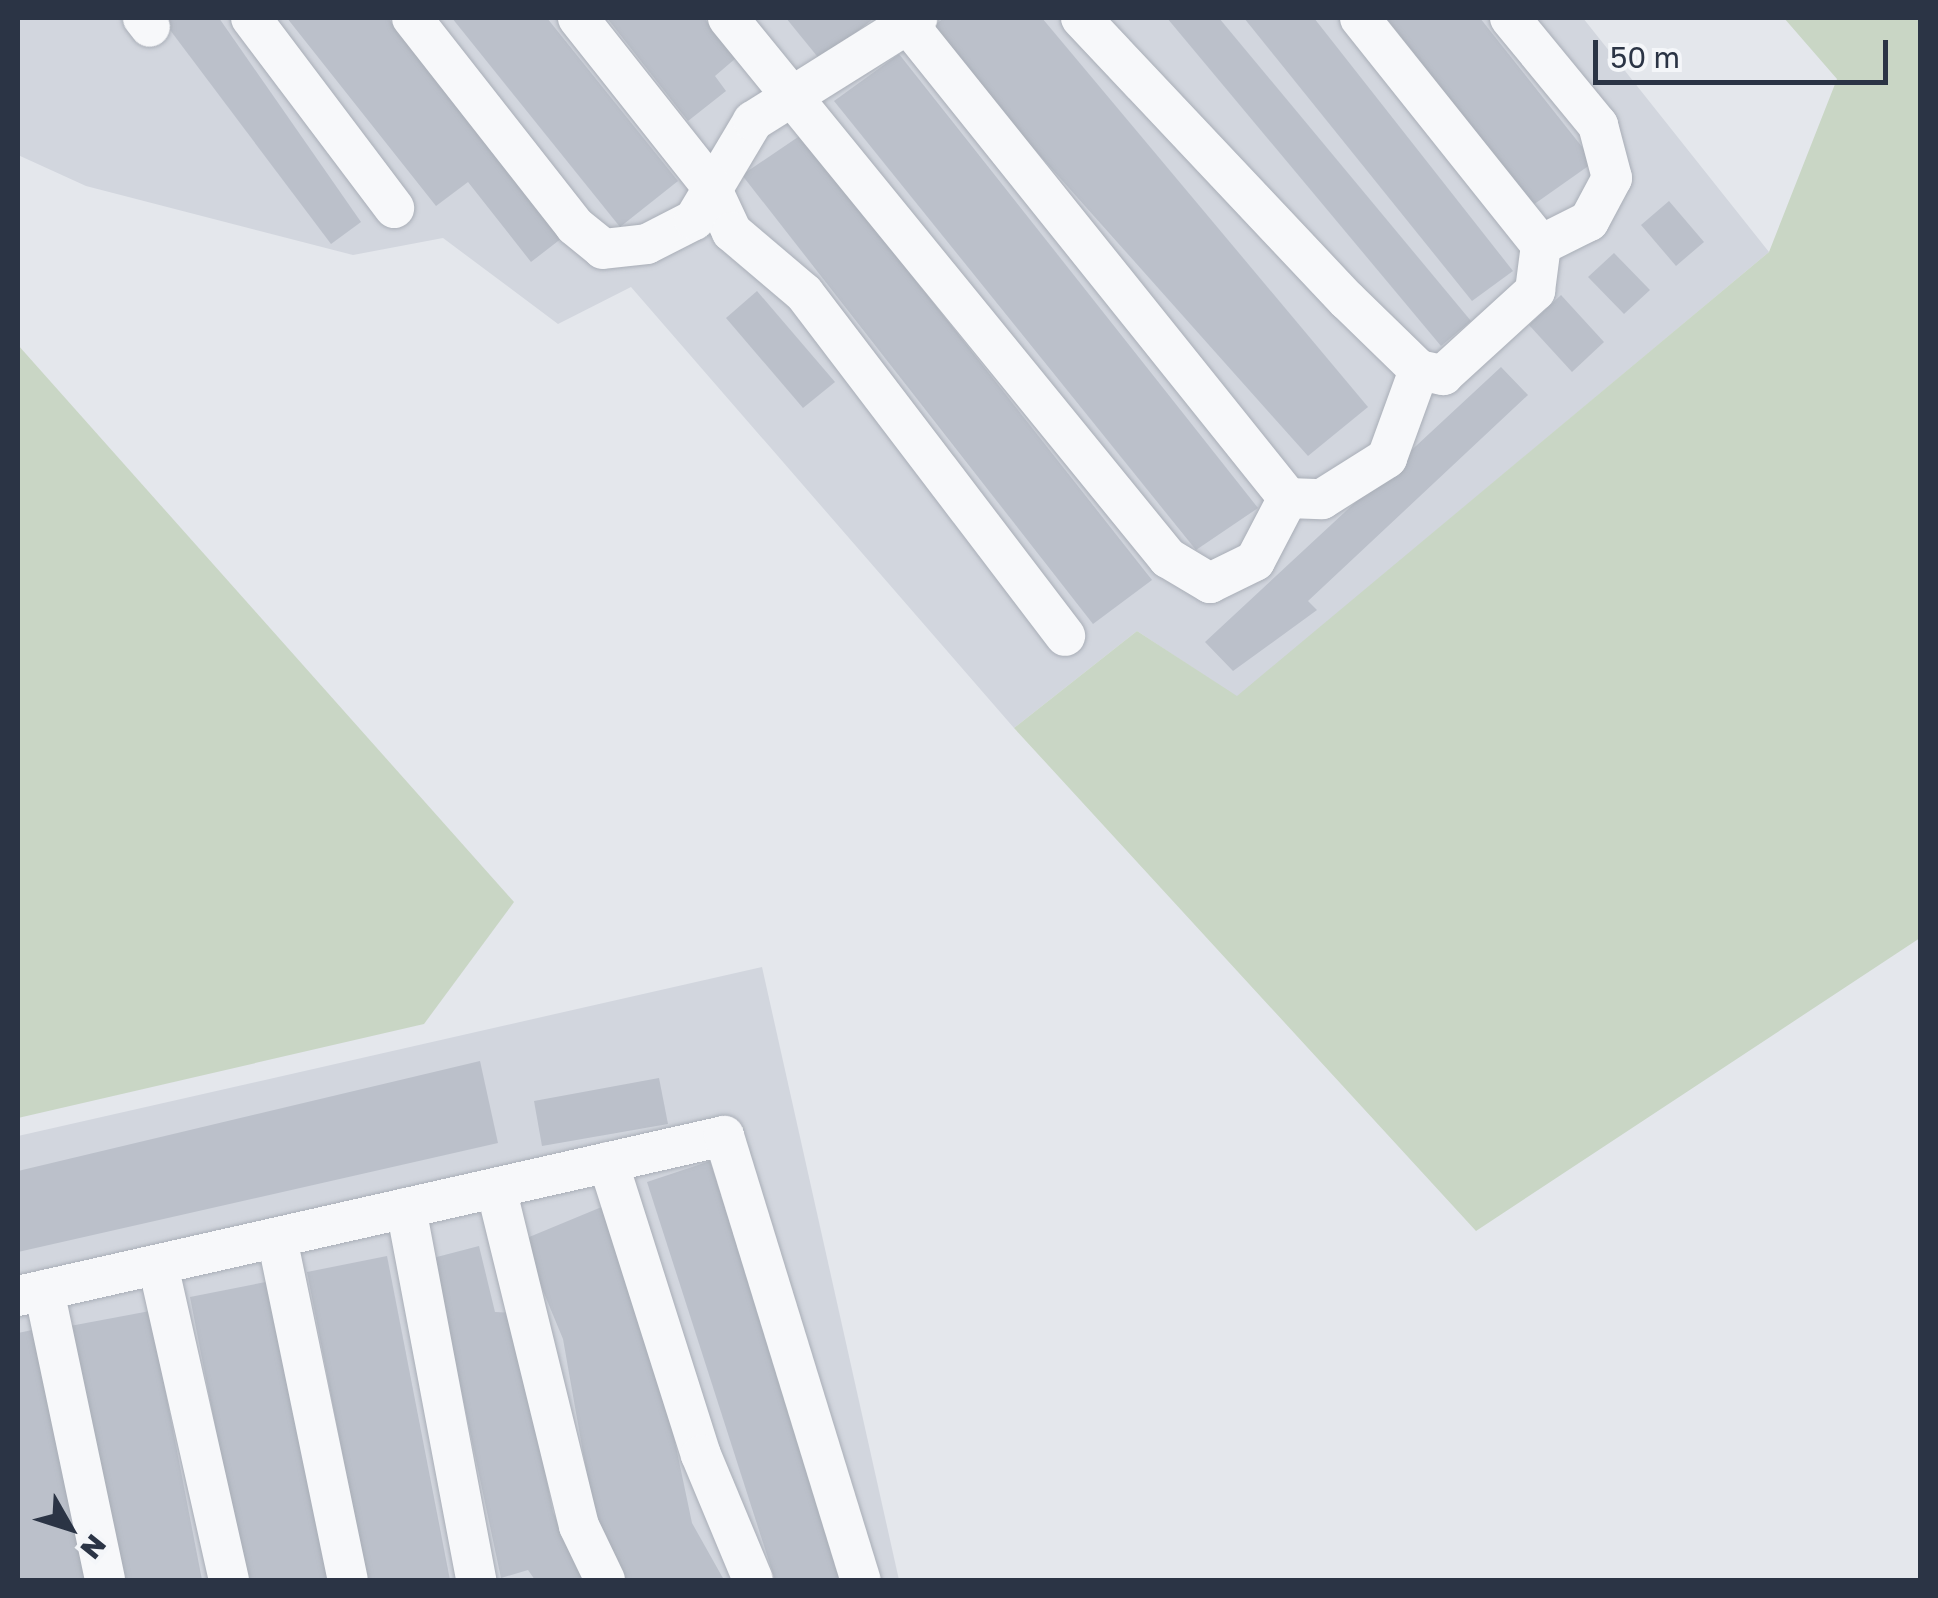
<!DOCTYPE html>
<style>
body{margin:0}
#map{position:relative;width:1938px;height:1598px;overflow:hidden;background:#e4e7ec;font-family:"Golos Text",sans-serif}
div>[style]{position:absolute}
[style*='--x']{left:calc(var(--x)*1px);top:calc(var(--y)*1px);width:calc(var(--w)*1px);rotate:calc(var(--a)*1deg)}
.built>*{inset:0;background:#d2d6de}
.green>*{inset:0;background:#c9d6c5}
.building>*{inset:0;background:#bbc0ca}
.roads{filter:drop-shadow(0 0 2px #a9aeb7) drop-shadow(0 0 2px #a9aeb7)}
.minor>*{height:40px;margin:-20px;padding:0 20px;transform-origin:20px;border-radius:20px;background:#f7f8fa}
span{translate:-50% -50%;white-space:nowrap;text-align:center;line-height:1.15;-webkit-text-stroke:8px #f4f6f9;paint-order:stroke}
.frame{position:absolute;inset:0;border:20px solid #2b3445;pointer-events:none}
.north{position:absolute;left:20px;top:1478px;width:100px;height:100px;-webkit-text-stroke:8px #f4f6f9;paint-order:stroke;rotate:129deg;font-size:28px;font-weight:700;line-height:40px;text-align:center;color:#2b3445}
.north::after{content:'';display:block;margin:auto;width:35px;height:45px;background:#2b3445;clip-path:polygon(50% 0,100% 100%,50% 72%,0 100%)}
.scale{position:absolute;left:1593px;top:40px;width:295px;height:45px;box-sizing:border-box;border:5px solid #2b3445;border-top:0;padding-left:12px;font-size:30px;line-height:35px;white-space:nowrap;color:#2b3445;-webkit-text-stroke:8px #f4f6f9;paint-order:stroke}
</style>
<div id="map">
<div class="built">
<div style="clip-path:polygon(18px 18px,1583px 18px,1769px 252px,1237px 697px,1137px 631px,1014px 728px,631px 287px,558px 324px,443px 238px,353px 255px,86px 186px,18px 155px)"></div>
<div style="clip-path:polygon(762px 967px,899px 1580px,18px 1580px,18px 1136px)"></div>
</div>
<div class="green">
<div style="clip-path:polygon(1784px 18px,1920px 18px,1920px 938px,1476px 1231px,1014px 728px,1137px 631px,1237px 696px,1769px 252px,1837px 79px)"></div>
<div style="clip-path:polygon(18px 345px,514px 902px,424px 1024px,18px 1118px)"></div>
</div>
<div class="building">
<div style="clip-path:polygon(161px 18px,219px 18px,361px 222px,331px 244px)"></div>
<div style="clip-path:polygon(287px 18px,388px 18px,562px 238px,531px 262px,468px 182px,436px 206px)"></div>
<div style="clip-path:polygon(452px 18px,547px 18px,678px 181px,620px 227px)"></div>
<div style="clip-path:polygon(607px 18px,704px 18px,736px 58px,715px 76px,726px 91px,688px 121px)"></div>
<div style="clip-path:polygon(786px 18px,874px 18px,821px 61px)"></div>
<div style="clip-path:polygon(944px 18px,1042px 18px,1368px 407px,1308px 456px,928px 30px)"></div>
<div style="clip-path:polygon(1167px 18px,1219px 18px,1471px 321px,1441px 346px)"></div>
<div style="clip-path:polygon(1244px 18px,1314px 18px,1513px 271px,1472px 301px)"></div>
<div style="clip-path:polygon(1386px 18px,1480px 18px,1594px 162px,1533px 205px)"></div>
<div style="clip-path:polygon(899px 54px,1258px 508px,1196px 550px,834px 101px)"></div>
<div style="clip-path:polygon(801px 135px,1152px 580px,1093px 624px,742px 175px)"></div>
<div style="clip-path:polygon(1669px 201px,1704px 242px,1676px 266px,1641px 225px)"></div>
<div style="clip-path:polygon(1614px 253px,1650px 290px,1624px 314px,1588px 277px)"></div>
<div style="clip-path:polygon(757px 291px,835px 382px,803px 408px,726px 318px)"></div>
<div style="clip-path:polygon(1561px 295px,1604px 342px,1572px 372px,1529px 325px)"></div>
<div style="clip-path:polygon(1501px 367px,1528px 395px,1308px 601px,1317px 610px,1233px 671px,1205px 642px)"></div>
<div style="clip-path:polygon(480px 1061px,498px 1143px,18px 1252px,18px 1171px)"></div>
<div style="clip-path:polygon(659px 1078px,668px 1124px,542px 1146px,534px 1101px)"></div>
<div style="clip-path:polygon(710px 1161px,845px 1580px,775px 1580px,647px 1182px)"></div>
<div style="clip-path:polygon(604px 1206px,646px 1304px,692px 1523px,724px 1580px,617px 1580px,599px 1543px,563px 1339px,522px 1240px)"></div>
<div style="clip-path:polygon(479px 1246px,495px 1312px,514px 1313px,553px 1512px,584px 1580px,535px 1580px,528px 1570px,501px 1578px,433px 1258px)"></div>
<div style="clip-path:polygon(387px 1256px,450px 1580px,367px 1580px,307px 1272px)"></div>
<div style="clip-path:polygon(271px 1281px,329px 1580px,245px 1580px,190px 1297px)"></div>
<div style="clip-path:polygon(150px 1311px,202px 1580px,119px 1580px,70px 1326px)"></div>
<div style="clip-path:polygon(37px 1329px,86px 1580px,18px 1580px,18px 1333px)"></div>
</div>
<div class="roads">
<div class="minor">
<div style="--x:143;--y:18;--w:11;--a:52"></div>
<div style="--x:251;--y:18;--w:238;--a:53"></div>
<div style="--x:412;--y:18;--w:264;--a:51.9"></div>
<div style="--x:575;--y:226;--w:36;--a:39"></div>
<div style="--x:603;--y:249;--w:44;--a:-6.5"></div>
<div style="--x:647;--y:244;--w:53;--a:-27.1"></div>
<div style="--x:694;--y:220;--w:115;--a:-59.2"></div>
<div style="--x:753;--y:121;--w:194;--a:-32.1"></div>
<div style="--x:578;--y:18;--w:211;--a:51.6"></div>
<div style="--x:709;--y:183;--w:54;--a:64.9"></div>
<div style="--x:732;--y:232;--w:94;--a:40.3"></div>
<div style="--x:804;--y:293;--w:431;--a:52.7"></div>
<div style="--x:728;--y:18;--w:697;--a:50.83"></div>
<div style="--x:1168;--y:558;--w:49;--a:30.8"></div>
<div style="--x:1210;--y:583;--w:50;--a:-26.1"></div>
<div style="--x:1255;--y:561;--w:71;--a:-62.4"></div>
<div style="--x:903;--y:18;--w:615;--a:51.27"></div>
<div style="--x:1288;--y:498;--w:34;--a:2"></div>
<div style="--x:1322;--y:499;--w:77;--a:-32.2"></div>
<div style="--x:1387;--y:458;--w:94;--a:-70"></div>
<div style="--x:1081;--y:18;--w:388;--a:46.7"></div>
<div style="--x:1347;--y:300;--w:100;--a:44.2"></div>
<div style="--x:1419;--y:370;--w:25;--a:12"></div>
<div style="--x:1443;--y:375;--w:125;--a:-42.4"></div>
<div style="--x:1535;--y:291;--w:46;--a:-82.6"></div>
<div style="--x:1541;--y:245;--w:290;--a:-128.6"></div>
<div style="--x:1510;--y:18;--w:139;--a:50.6"></div>
<div style="--x:1598;--y:125;--w:55;--a:75.2"></div>
<div style="--x:1612;--y:178;--w:49;--a:118.1"></div>
<div style="--x:1589;--y:221;--w:54;--a:153.4"></div>
<div style="--x:608;--y:1162;--w:307;--a:72.4"></div>
<div style="--x:701;--y:1455;--w:135;--a:67.4"></div>
<div style="--x:496;--y:1188;--w:348;--a:76.2"></div>
<div style="--x:579;--y:1526;--w:60;--a:64.3"></div>
<div style="--x:406;--y:1208;--w:379;--a:79.3"></div>
<div style="--x:277;--y:1238;--w:349;--a:78.3"></div>
<div style="--x:158;--y:1265;--w:323;--a:77.3"></div>
<div style="--x:44;--y:1290;--w:296;--a:78.1"></div>
<div style="--x:18;--y:1296;--w:724;--a:-12.77"></div>
<div style="--x:724;--y:1136;--w:465;--a:72.9"></div>
</div>
</div>
<div class="frame"></div>
<div class="north">N</div>
<div class="scale">50 m</div>
</div>
